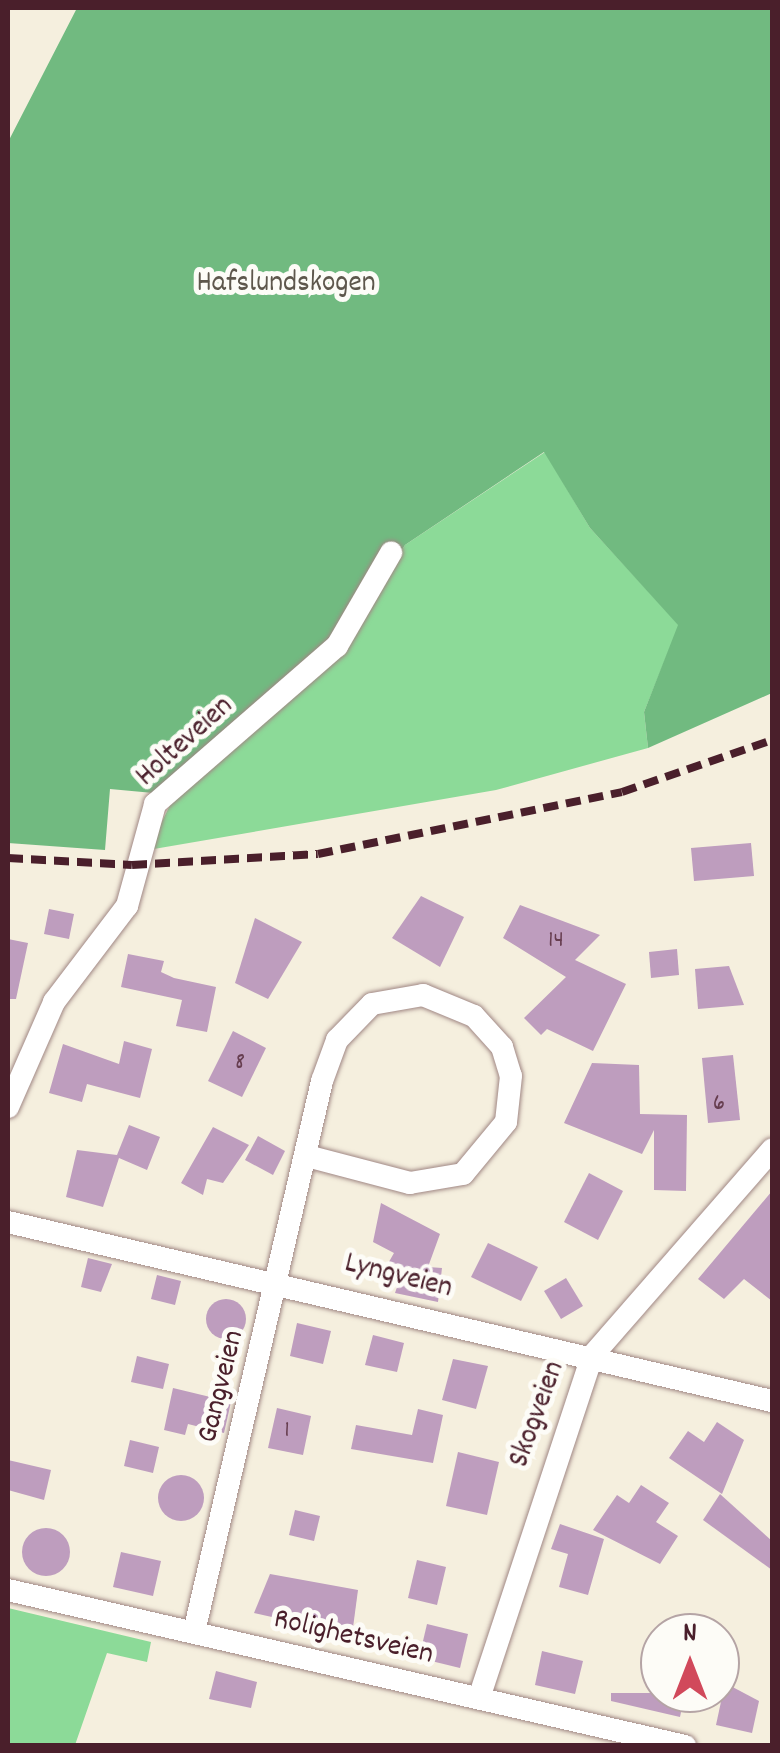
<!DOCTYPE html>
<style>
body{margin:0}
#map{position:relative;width:780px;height:1753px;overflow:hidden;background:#f5efde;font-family:Dekko,sans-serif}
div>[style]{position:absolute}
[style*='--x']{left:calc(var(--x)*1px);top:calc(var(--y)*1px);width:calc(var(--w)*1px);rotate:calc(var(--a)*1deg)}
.green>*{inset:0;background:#8cda98}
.forest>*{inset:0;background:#71ba80}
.building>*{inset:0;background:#be9dbe}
.round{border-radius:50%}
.roads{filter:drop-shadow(0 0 2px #a08784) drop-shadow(0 0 2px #a08784)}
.minor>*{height:22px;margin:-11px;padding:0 11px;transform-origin:11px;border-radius:11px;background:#fff}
.rail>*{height:8px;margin-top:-4px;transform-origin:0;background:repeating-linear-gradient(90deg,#4a1f2b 0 15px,transparent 0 23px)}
span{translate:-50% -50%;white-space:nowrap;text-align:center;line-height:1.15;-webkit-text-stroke:10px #fdfcf7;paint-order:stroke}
.number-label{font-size:25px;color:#673e50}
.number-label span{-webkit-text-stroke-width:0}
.park-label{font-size:30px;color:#5e574c}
.street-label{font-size:30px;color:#4a1f2b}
.frame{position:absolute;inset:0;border:10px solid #4a1f2b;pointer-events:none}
.north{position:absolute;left:640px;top:1613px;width:100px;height:100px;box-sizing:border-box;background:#fdfcf7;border:2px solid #b5a4a5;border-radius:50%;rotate:0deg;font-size:28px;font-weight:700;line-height:40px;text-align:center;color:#4a1f2b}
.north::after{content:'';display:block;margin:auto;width:35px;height:45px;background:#d1495b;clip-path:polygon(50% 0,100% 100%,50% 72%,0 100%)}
</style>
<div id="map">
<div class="green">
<div style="clip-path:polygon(545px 452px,590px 528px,679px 625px,644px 712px,648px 748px,496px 790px,148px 850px,175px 795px,375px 593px,405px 545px)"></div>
<div style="clip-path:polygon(8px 1608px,151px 1642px,147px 1662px,107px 1653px,75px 1745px,8px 1745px)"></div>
</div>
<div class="forest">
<div style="clip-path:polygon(77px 8px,772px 8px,772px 693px,648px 748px,644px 712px,678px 625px,590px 528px,544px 452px,405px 545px,375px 593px,175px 795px,110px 789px,105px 850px,8px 843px,8px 142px)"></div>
</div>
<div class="building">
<div style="clip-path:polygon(751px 843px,754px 876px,694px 881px,691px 848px)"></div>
<div style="clip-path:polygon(421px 896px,464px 917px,440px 967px,392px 938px)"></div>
<div style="clip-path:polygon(520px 905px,600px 935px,575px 960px,626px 984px,593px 1051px,547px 1029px,541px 1035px,524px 1018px,566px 977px,503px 938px)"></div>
<div style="clip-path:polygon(49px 909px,74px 914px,69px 939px,44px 934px)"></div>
<div style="clip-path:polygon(255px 918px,302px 942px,268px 999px,235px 983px)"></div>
<div style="clip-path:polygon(8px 939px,28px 943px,16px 999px,8px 999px)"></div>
<div style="clip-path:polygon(677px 949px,679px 975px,651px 978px,649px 952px)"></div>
<div style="clip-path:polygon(128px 954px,164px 961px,161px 972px,174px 978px,216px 987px,207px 1032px,176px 1026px,182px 1000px,121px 987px)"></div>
<div style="clip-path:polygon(729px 966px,744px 1005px,698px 1009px,695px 969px)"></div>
<div style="clip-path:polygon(233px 1031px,266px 1048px,242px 1097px,208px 1081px)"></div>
<div style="clip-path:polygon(124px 1041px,152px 1049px,140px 1098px,87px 1084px,82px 1102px,49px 1093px,63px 1044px,119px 1064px)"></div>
<div style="clip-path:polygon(733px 1055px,740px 1120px,708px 1123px,702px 1058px)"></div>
<div style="clip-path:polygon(592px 1063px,639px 1065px,640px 1114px,687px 1115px,686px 1191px,654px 1190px,654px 1130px,642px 1154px,564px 1123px)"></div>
<div style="clip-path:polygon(129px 1125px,160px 1137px,147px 1170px,119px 1158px,103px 1207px,66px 1197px,77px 1150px,117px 1155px)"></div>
<div style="clip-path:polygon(213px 1127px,249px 1145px,223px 1183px,207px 1179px,203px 1195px,181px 1183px)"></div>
<div style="clip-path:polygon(258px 1136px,285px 1151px,273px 1175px,245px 1160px)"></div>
<div style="clip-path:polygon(589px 1173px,623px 1191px,598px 1240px,564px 1222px)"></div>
<div style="clip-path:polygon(772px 1191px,772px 1301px,744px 1279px,724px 1299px,698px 1279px)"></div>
<div style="clip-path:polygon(381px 1203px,440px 1234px,428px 1267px,442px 1268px,438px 1302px,395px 1293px,401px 1275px,386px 1267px,394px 1253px,373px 1242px)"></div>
<div style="clip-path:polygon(488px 1243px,538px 1267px,521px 1301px,471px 1277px)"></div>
<div style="clip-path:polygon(88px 1258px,112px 1264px,101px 1292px,81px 1287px)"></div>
<div style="clip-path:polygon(157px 1275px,181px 1281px,175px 1305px,151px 1299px)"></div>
<div style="clip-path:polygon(566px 1278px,583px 1306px,561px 1319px,544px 1291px)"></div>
<div class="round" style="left:206px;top:1299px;width:40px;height:40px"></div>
<div style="clip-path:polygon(297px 1323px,331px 1331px,323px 1364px,290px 1356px)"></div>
<div style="clip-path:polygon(373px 1335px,404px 1343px,397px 1372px,365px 1365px)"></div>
<div style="clip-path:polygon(137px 1356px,169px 1364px,163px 1389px,131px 1382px)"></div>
<div style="clip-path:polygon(453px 1359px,488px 1366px,476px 1409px,442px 1400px)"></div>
<div style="clip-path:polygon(173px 1388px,231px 1402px,224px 1433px,188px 1424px,185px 1435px,164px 1430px)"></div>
<div style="clip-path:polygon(277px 1408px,311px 1416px,303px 1455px,268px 1448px)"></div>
<div style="clip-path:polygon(418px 1409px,443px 1415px,433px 1463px,351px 1449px,356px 1425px,412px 1435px)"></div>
<div style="clip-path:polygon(717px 1422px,744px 1440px,722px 1494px,669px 1458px,688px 1431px,704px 1442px)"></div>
<div style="clip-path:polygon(130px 1440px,159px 1447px,153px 1473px,124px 1466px)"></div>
<div style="clip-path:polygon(458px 1452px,499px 1462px,487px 1515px,446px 1506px)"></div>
<div style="clip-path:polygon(8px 1460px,51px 1470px,44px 1500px,8px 1490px)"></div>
<div class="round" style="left:158px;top:1475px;width:46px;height:46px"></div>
<div style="clip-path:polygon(641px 1485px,669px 1503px,656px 1522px,678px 1536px,660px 1564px,593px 1530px,617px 1495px,629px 1503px)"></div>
<div style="clip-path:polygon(720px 1494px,772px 1541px,772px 1570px,703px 1520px)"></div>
<div style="clip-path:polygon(295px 1510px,320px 1516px,314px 1541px,289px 1535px)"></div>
<div style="clip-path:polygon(560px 1524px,604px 1539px,588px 1595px,559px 1587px,568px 1554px,551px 1549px)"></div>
<div class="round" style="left:22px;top:1528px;width:48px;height:48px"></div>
<div style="clip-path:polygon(121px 1552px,161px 1561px,153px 1596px,113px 1587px)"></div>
<div style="clip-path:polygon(417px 1560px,446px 1567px,437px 1605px,408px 1598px)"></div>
<div style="clip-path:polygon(270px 1574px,358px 1590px,352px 1635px,254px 1613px)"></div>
<div style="clip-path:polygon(427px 1624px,468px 1634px,460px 1668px,419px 1658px)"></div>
<div style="clip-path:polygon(542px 1651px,583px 1661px,575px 1694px,535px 1685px)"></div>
<div style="clip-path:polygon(216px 1671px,257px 1682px,251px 1708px,209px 1699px)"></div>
<div style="clip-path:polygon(725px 1683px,759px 1701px,752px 1733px,716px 1725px)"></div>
<div style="clip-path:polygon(611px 1693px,685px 1693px,680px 1717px,611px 1701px)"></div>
</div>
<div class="roads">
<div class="minor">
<div style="--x:8;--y:1107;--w:115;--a:-66.3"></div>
<div style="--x:54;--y:1002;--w:121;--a:-52.8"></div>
<div style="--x:127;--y:906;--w:106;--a:-74.6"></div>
<div style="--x:155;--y:804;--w:241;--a:-41"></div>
<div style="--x:337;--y:646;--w:108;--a:-59.9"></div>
<div style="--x:8;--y:1222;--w:785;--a:13.19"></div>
<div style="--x:8;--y:1590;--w:695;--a:12.98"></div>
<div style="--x:194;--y:1632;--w:566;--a:-76.92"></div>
<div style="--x:322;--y:1081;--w:44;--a:-69.9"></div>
<div style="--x:337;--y:1040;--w:50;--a:-45.8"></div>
<div style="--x:372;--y:1004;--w:52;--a:-10"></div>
<div style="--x:423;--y:995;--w:55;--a:22.4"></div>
<div style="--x:474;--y:1016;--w:42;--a:47.9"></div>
<div style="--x:502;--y:1047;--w:30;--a:73"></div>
<div style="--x:511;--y:1076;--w:46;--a:96.2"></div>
<div style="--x:506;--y:1122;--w:67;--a:129.6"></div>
<div style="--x:463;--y:1174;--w:54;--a:170.4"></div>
<div style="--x:410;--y:1183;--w:106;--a:-165.3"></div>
<div style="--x:479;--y:1698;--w:360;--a:-71.7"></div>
<div style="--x:592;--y:1356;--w:274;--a:-48.9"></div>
</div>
</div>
<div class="rail">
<div style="--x:8;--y:858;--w:124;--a:3.2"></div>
<div style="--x:132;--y:865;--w:186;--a:-3.4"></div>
<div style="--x:318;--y:854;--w:310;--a:-11.5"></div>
<div style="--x:622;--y:792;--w:159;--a:-19.1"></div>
</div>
<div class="number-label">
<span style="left:556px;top:941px">14</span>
<span style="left:240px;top:1063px">8</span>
<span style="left:719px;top:1104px">6</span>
<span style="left:287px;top:1431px">1</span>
</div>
<div class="park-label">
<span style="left:286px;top:285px">Hafslundskogen</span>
</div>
<div class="street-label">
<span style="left:186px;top:743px;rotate:-42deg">Holteveien</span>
<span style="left:398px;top:1278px;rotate:14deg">Lyngveien</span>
<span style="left:223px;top:1387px;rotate:-76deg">Gangveien</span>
<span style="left:539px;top:1415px;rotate:-70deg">Skogveien</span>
<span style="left:353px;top:1639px;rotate:13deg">Rolighetsveien</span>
</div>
<div class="frame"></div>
<div class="north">N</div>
</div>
